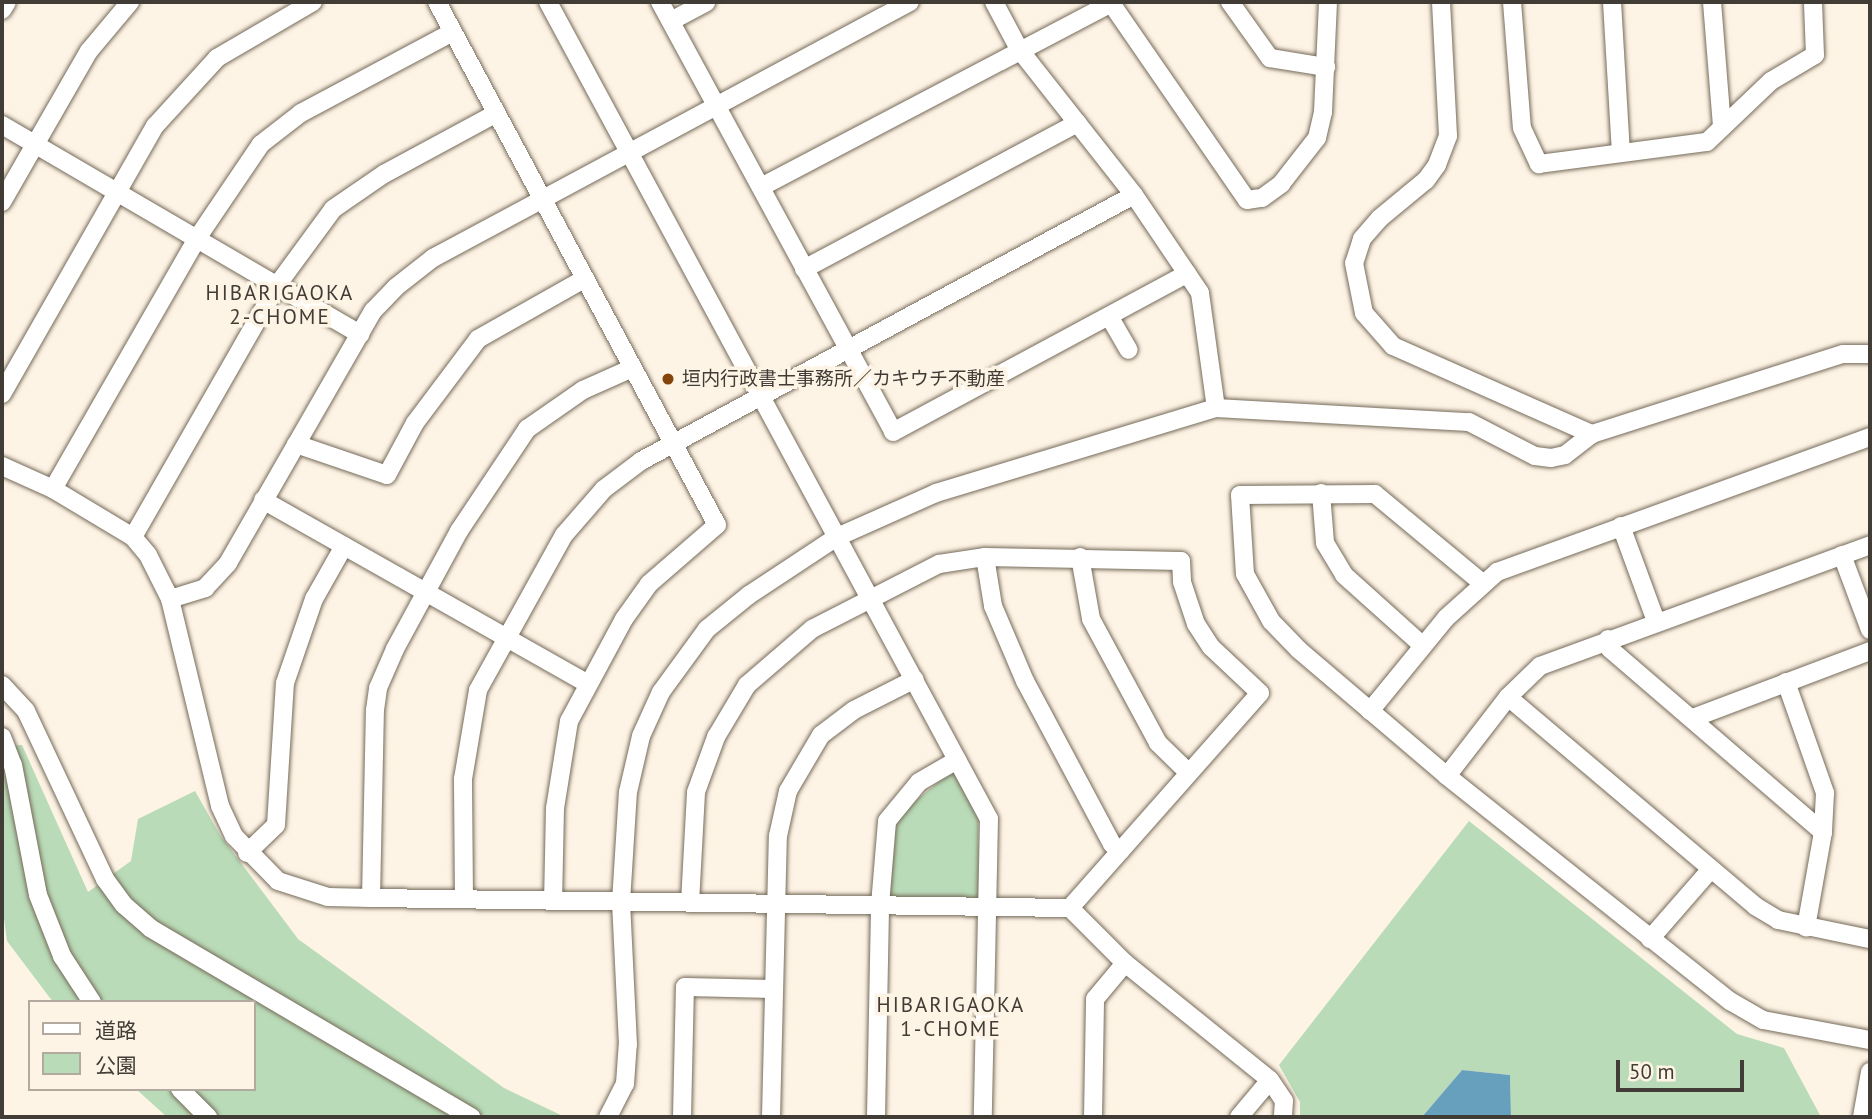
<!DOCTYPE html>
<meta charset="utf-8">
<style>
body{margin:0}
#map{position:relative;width:1872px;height:1119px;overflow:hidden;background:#fef4e5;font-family:"PT Sans","Noto Sans JP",sans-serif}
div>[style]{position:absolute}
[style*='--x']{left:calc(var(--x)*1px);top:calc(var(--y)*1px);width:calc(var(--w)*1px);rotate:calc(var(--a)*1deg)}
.green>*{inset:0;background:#b9dbb7}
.water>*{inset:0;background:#67a0bc}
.roads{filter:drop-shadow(0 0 2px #756a5a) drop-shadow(0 0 2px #756a5a)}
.minor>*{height:18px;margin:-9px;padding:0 9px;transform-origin:9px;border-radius:9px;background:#fff}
.dots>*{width:19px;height:19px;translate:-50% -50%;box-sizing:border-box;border:4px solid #fef4e5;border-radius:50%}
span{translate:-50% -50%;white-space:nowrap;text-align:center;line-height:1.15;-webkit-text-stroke:7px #fef4e5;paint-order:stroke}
.poi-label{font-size:19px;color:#413c35}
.left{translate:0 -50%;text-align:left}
.neighbourhood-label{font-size:21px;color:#413c35;letter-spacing:2px}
.frame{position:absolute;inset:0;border:4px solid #413c35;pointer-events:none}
.legend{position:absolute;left:28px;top:1000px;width:228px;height:91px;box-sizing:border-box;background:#fef4e5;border:2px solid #b2aa9f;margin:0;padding:9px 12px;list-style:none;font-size:21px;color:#413c35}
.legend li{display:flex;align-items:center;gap:14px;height:35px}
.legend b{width:35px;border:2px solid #b2aa9f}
.scale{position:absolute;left:1616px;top:1060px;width:128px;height:32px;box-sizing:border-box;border:4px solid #413c35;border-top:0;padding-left:9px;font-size:21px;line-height:24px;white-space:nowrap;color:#413c35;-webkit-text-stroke:5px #fef4e5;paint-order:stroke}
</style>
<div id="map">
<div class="green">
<div style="clip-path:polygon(22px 745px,88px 892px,131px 861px,138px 819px,195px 791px,220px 835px,298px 939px,504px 1088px,565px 1117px,167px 1117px,136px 1089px,254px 1089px,254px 1002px,53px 1002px,7px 941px,2px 903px,2px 746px)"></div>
<div style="clip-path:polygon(949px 773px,958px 774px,978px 815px,979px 901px,890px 900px,886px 894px,892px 837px,902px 812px)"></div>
<div style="clip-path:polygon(1469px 821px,1737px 1034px,1784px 1048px,1821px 1117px,1511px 1117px,1510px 1075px,1462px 1070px,1422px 1117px,1300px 1117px,1300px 1102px,1279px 1065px)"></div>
</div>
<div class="water">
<div style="clip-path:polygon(1462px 1070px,1510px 1075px,1511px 1117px,1422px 1117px)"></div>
</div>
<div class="roads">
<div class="minor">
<div style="--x:437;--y:2;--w:593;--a:61.84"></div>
<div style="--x:717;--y:525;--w:90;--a:139.1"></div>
<div style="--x:649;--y:584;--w:43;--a:125.5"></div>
<div style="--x:624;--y:619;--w:116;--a:118.3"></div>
<div style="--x:569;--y:721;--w:88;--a:99.1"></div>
<div style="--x:555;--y:808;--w:93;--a:91.2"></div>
<div style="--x:548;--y:2;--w:928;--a:61.64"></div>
<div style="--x:989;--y:819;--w:298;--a:91.2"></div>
<div style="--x:660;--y:2;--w:489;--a:61.5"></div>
<div style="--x:893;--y:432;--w:334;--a:-28.3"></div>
<div style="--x:994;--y:2;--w:53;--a:62"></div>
<div style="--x:1019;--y:49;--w:186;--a:51.8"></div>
<div style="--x:1134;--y:195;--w:118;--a:56"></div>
<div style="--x:1200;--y:293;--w:116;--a:82.1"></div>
<div style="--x:1230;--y:2;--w:69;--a:54.5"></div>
<div style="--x:1270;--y:58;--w:57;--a:9.1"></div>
<div style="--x:1441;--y:2;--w:134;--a:87"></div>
<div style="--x:1448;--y:136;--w:31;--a:111"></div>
<div style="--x:1437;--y:165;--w:19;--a:126"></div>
<div style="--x:1426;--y:180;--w:60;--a:140.4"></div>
<div style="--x:1380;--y:218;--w:28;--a:131"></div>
<div style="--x:1362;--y:239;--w:25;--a:108"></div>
<div style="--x:1354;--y:263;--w:51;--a:78.7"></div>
<div style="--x:1364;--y:313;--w:44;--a:48.7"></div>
<div style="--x:1393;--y:346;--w:218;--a:23.9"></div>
<div style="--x:1512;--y:2;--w:126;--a:85.5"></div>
<div style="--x:1522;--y:128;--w:40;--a:65"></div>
<div style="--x:1539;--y:164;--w:169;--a:-7.5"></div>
<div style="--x:1707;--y:142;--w:88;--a:-43.6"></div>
<div style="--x:1771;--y:81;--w:51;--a:-30.6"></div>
<div style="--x:1815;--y:55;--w:53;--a:-92.2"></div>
<div style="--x:1612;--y:2;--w:151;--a:86.6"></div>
<div style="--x:1712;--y:2;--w:124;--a:85.4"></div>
<div style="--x:1111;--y:3;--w:239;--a:55.4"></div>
<div style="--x:1247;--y:200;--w:15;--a:-8"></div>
<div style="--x:1262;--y:198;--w:24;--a:-36"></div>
<div style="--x:1281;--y:184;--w:58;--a:-52"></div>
<div style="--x:1317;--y:138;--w:27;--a:-77"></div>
<div style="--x:1323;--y:112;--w:110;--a:-87.4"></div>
<div style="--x:2;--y:10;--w:9;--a:-58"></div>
<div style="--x:671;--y:21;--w:40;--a:-28"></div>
<div style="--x:2;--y:125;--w:415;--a:30.3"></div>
<div style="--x:761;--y:187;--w:398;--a:-27.7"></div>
<div style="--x:2;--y:202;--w:174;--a:-60.1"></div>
<div style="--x:89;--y:51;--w:64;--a:-50.1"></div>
<div style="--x:804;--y:269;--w:310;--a:-28.1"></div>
<div style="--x:1109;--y:316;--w:39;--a:60"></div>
<div style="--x:2;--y:394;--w:309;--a:-60.3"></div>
<div style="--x:155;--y:126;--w:92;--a:-47.6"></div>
<div style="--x:217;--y:58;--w:111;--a:-30.3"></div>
<div style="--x:296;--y:444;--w:96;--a:18.8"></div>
<div style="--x:387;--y:475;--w:59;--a:-61.7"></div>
<div style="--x:415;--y:423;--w:105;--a:-53.1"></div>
<div style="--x:478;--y:339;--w:122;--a:-29.5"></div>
<div style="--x:2;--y:466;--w:56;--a:24.3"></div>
<div style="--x:53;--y:489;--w:93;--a:31"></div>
<div style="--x:133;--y:537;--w:23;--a:50"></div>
<div style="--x:148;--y:555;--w:49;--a:63.4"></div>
<div style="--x:170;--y:599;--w:213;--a:76.4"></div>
<div style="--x:220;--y:806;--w:33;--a:65"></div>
<div style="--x:234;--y:836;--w:63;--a:45.6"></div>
<div style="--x:278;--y:881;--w:52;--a:17.7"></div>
<div style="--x:328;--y:897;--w:43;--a:1.3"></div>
<div style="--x:371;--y:898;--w:699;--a:0.82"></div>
<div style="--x:1070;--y:908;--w:78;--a:45"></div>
<div style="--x:1125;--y:963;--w:186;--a:38.9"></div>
<div style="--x:1270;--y:1080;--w:25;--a:56"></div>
<div style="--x:1284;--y:1101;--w:16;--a:94"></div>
<div style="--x:53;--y:489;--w:291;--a:-60.1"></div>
<div style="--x:198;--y:237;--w:112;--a:-55.9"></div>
<div style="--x:261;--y:144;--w:51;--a:-37.8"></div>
<div style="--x:301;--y:113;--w:172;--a:-28.1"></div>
<div style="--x:1321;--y:493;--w:50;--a:85.4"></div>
<div style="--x:1325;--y:543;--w:37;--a:59"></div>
<div style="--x:1344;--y:575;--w:105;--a:41.9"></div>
<div style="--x:263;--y:500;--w:372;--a:29.5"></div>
<div style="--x:1621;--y:526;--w:101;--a:69.8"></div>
<div style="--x:133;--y:537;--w:292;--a:-60.2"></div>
<div style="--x:278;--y:284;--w:93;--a:-53.7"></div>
<div style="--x:333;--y:209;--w:62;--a:-34.5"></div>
<div style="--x:384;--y:174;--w:128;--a:-28.4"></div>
<div style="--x:1842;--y:555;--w:80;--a:69.5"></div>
<div style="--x:985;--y:557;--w:50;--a:80.7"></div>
<div style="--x:993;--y:606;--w:82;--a:66.9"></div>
<div style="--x:1025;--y:681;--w:185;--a:61.9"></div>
<div style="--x:1112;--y:844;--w:11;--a:38"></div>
<div style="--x:1080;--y:557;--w:63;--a:79.9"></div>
<div style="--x:1091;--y:619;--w:141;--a:61.6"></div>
<div style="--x:1158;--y:743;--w:43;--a:44.1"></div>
<div style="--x:1481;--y:582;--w:138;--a:-140.3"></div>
<div style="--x:1375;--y:494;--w:135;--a:179.6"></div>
<div style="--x:1240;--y:495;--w:79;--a:86.4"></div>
<div style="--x:1245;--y:574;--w:54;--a:61"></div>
<div style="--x:1271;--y:621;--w:40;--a:46"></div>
<div style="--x:1299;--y:650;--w:194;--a:40.4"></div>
<div style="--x:1447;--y:776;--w:362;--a:38.5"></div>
<div style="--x:1730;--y:1001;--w:38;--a:30"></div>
<div style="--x:1763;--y:1020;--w:109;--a:10.6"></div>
<div style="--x:170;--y:599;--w:37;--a:-17"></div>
<div style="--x:205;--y:588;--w:34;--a:-47"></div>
<div style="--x:228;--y:563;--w:291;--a:-60.1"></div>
<div style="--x:373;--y:311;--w:33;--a:-46"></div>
<div style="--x:396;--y:287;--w:47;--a:-38.1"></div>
<div style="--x:433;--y:258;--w:541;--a:-28.22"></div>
<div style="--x:1608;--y:639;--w:10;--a:79"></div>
<div style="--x:1610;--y:649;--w:281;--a:40.7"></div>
<div style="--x:1823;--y:832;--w:97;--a:100.1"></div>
<div style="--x:1786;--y:682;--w:118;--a:70.6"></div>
<div style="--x:1825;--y:793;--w:39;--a:93"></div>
<div style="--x:2;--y:685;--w:35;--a:47"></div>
<div style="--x:26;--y:711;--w:186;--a:64.8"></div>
<div style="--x:105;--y:879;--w:32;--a:54"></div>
<div style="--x:124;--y:905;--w:35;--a:41"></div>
<div style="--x:150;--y:928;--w:373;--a:30.5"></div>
<div style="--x:1508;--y:697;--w:324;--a:40.2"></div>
<div style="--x:1755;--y:906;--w:27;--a:31"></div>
<div style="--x:1778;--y:920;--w:94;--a:11.7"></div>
<div style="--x:1370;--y:711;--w:120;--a:-50.7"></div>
<div style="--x:1446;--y:618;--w:69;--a:-42"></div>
<div style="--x:1497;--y:572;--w:397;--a:-19.9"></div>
<div style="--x:1693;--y:718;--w:189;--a:-20.7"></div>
<div style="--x:2;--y:737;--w:30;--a:69"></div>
<div style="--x:13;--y:765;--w:132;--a:79.1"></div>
<div style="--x:38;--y:895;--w:66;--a:68.5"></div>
<div style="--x:62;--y:956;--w:55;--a:56.9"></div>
<div style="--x:1447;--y:776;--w:100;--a:-52.3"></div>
<div style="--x:1508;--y:697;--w:45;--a:-44.1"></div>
<div style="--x:1540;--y:666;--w:351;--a:-20.1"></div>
<div style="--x:247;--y:853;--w:40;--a:-44"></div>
<div style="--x:276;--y:825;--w:142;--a:-86.4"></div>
<div style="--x:285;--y:683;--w:89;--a:-71"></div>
<div style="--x:314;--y:599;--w:61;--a:-60.5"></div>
<div style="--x:371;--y:898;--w:188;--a:-88.8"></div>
<div style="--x:375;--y:710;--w:22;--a:-82"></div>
<div style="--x:378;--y:688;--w:43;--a:-66.4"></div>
<div style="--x:395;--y:649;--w:134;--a:-61.5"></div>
<div style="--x:459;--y:531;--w:123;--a:-56.3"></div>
<div style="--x:527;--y:429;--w:68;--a:-34.9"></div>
<div style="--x:583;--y:390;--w:51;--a:-24.1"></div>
<div style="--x:464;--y:899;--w:120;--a:-90.5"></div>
<div style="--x:463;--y:779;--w:90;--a:-80.4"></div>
<div style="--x:478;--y:690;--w:177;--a:-61"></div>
<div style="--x:564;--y:535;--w:61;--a:-49"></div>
<div style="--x:604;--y:489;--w:46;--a:-37.1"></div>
<div style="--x:641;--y:461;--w:560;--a:-28.35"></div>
<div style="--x:690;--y:903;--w:111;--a:-86.9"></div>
<div style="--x:696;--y:792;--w:59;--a:-70"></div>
<div style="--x:716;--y:737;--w:61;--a:-59.2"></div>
<div style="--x:747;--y:685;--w:86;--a:-40.7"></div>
<div style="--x:812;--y:629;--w:143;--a:-27.1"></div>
<div style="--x:939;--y:564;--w:47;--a:-8.7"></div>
<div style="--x:985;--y:557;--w:196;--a:1.2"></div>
<div style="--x:1181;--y:561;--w:21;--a:87"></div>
<div style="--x:1182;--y:582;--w:44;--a:71.6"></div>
<div style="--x:1196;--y:624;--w:27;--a:57"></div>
<div style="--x:1211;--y:647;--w:67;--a:43.2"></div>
<div style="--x:1260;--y:693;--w:287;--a:131.5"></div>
<div style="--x:1650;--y:939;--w:93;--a:-48.9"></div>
<div style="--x:180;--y:1089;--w:40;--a:45"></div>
<div style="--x:608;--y:1117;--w:37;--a:-63"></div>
<div style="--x:625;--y:1084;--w:39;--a:-86"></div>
<div style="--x:628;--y:1045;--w:143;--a:-92.8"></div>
<div style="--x:621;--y:902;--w:110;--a:-86.4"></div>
<div style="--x:628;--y:792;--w:57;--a:-76.9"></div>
<div style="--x:641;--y:736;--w:48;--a:-65.6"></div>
<div style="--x:661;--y:692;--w:78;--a:-53.9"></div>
<div style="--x:707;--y:629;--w:54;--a:-39"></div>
<div style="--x:749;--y:595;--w:103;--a:-33.5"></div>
<div style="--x:835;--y:538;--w:111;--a:-24"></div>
<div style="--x:936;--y:493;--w:293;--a:-16.9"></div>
<div style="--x:1216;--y:408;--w:253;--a:3.2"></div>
<div style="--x:1469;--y:422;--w:74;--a:27.3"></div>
<div style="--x:1535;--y:456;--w:16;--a:7"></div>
<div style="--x:1551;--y:458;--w:14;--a:-12"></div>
<div style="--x:1565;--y:455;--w:34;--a:-38"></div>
<div style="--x:1592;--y:434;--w:263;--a:-17.7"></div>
<div style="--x:1843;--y:354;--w:27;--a:0"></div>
<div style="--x:682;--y:1117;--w:130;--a:-88.7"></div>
<div style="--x:685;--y:987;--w:89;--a:1.3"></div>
<div style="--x:771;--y:1117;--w:281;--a:-88.6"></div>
<div style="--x:778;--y:836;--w:46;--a:-77.5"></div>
<div style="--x:788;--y:791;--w:65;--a:-59.5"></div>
<div style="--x:821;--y:735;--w:41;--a:-37.1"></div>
<div style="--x:854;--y:710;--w:68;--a:-26.9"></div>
<div style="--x:876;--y:1117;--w:212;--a:-88.9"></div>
<div style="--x:880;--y:905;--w:84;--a:-85.2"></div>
<div style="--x:887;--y:821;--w:50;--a:-50.6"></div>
<div style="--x:919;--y:782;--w:44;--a:-30.1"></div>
<div style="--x:1093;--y:1117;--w:118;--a:-89"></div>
<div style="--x:1095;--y:999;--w:47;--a:-50.2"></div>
<div style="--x:1239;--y:1117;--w:48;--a:-50"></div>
<div style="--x:1862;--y:1117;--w:46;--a:-79.9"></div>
</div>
</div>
<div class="dots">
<div style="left:668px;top:379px;background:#84440b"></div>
</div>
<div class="poi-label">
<span class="left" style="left:682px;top:379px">垣内行政書士事務所／カキウチ不動産</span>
</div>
<div class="neighbourhood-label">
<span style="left:280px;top:305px">HIBARIGAOKA<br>2-CHOME</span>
<span style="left:951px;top:1017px">HIBARIGAOKA<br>1-CHOME</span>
</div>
<div class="frame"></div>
<ul class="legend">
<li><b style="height:9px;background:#fff"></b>道路</li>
<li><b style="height:19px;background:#b9dbb7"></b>公園</li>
</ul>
<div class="scale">50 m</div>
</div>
